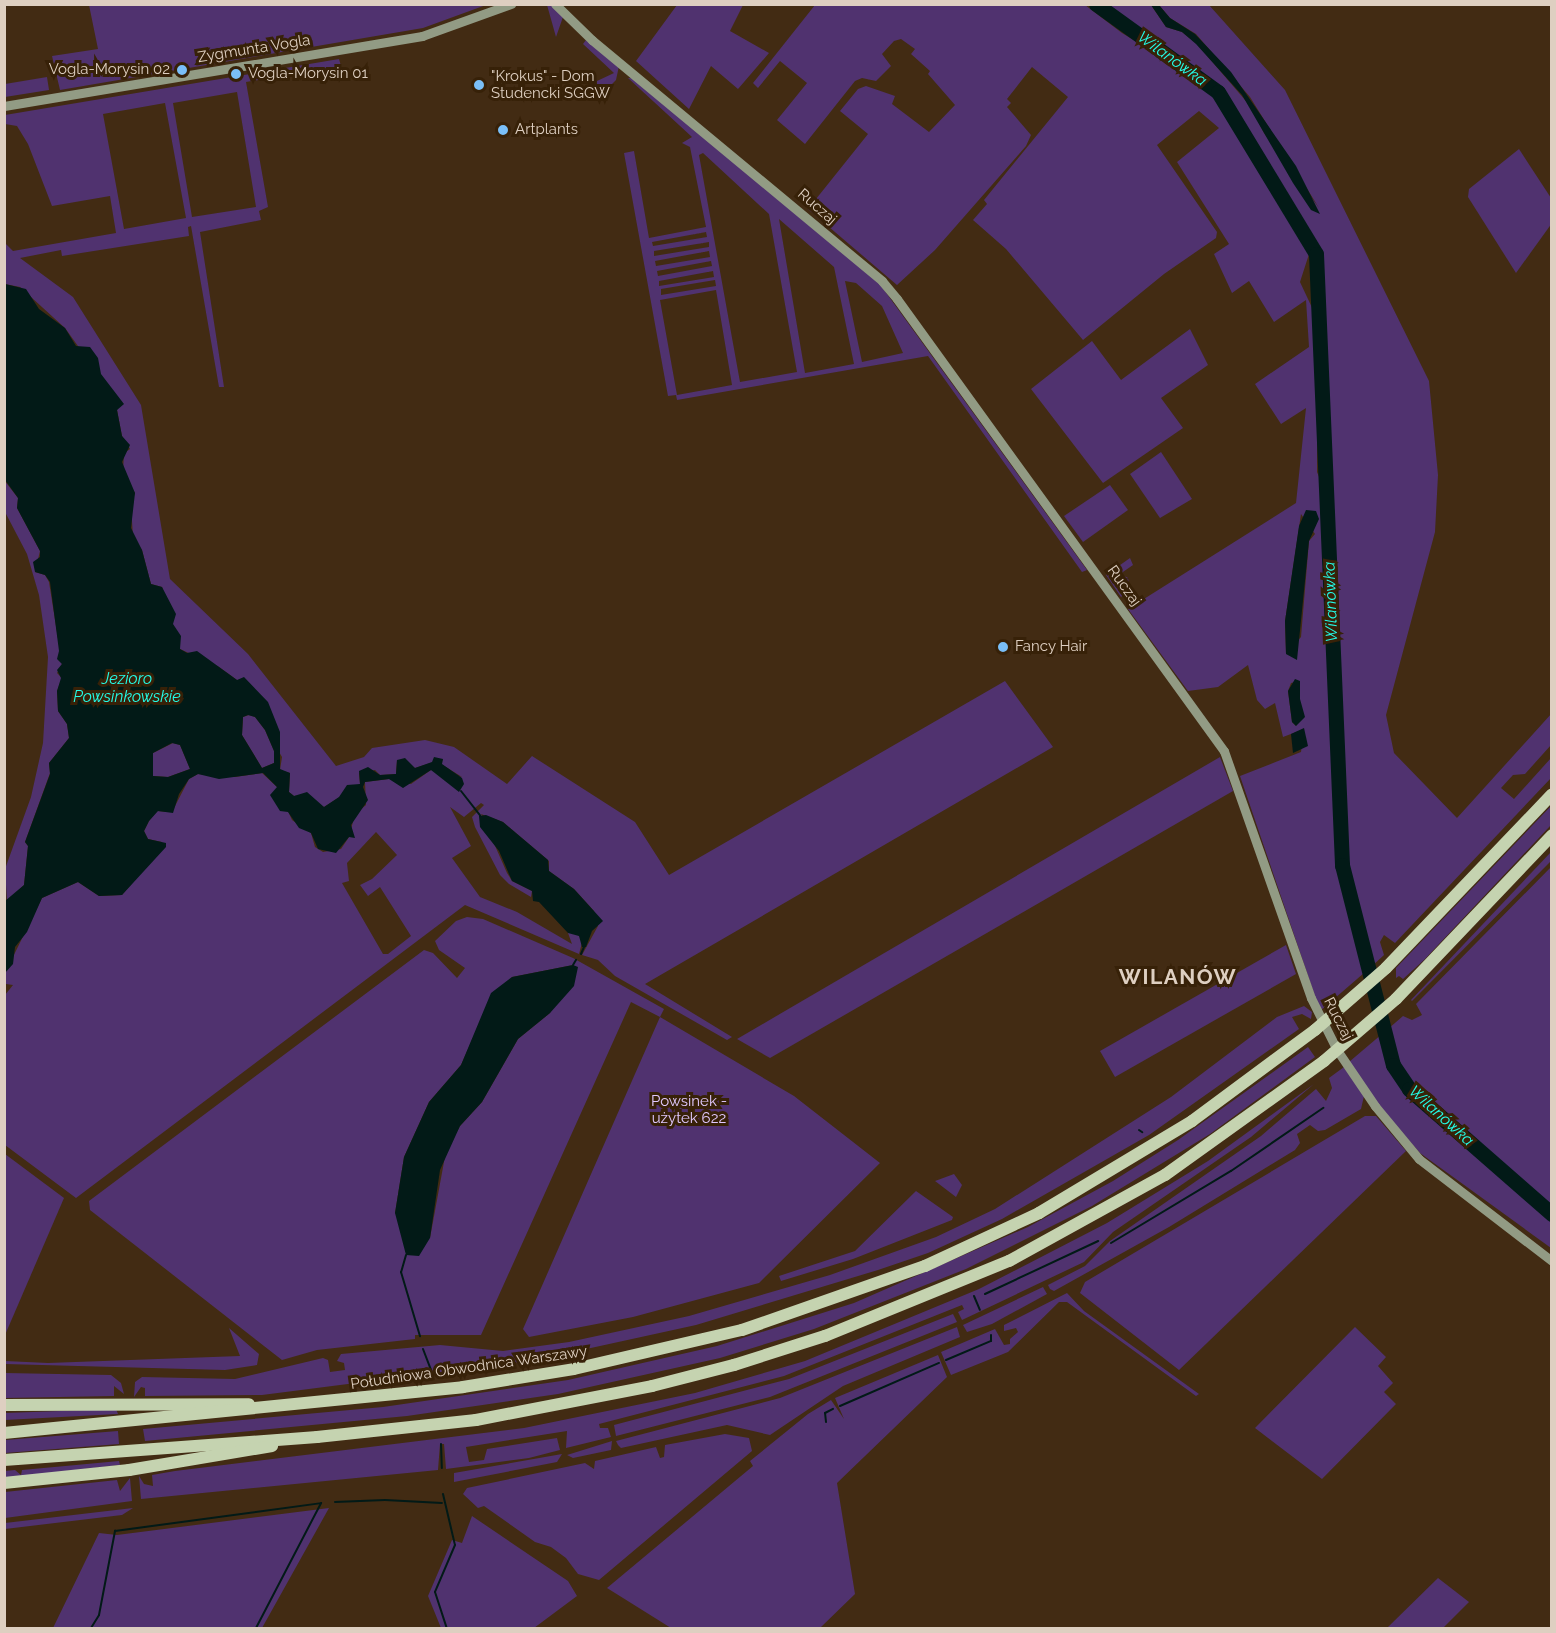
<!DOCTYPE html>
<meta charset="utf-8">
<style>
body{margin:0}
#map{position:relative;width:1556px;height:1633px;overflow:hidden;background:#422b13;font-family:Raleway,sans-serif}
div>[style]{position:absolute}
[style*='--x']{left:calc(var(--x)*1px);top:calc(var(--y)*1px);width:calc(var(--w)*1px);rotate:calc(var(--a)*1deg)}
.green>*{inset:0;background:#50326f}
.water>*{inset:0;background:#021a17}
.stream>*{height:2px;margin:-1px;padding:0 1px;transform-origin:1px;border-radius:1px;background:#021a17}
.river>*{height:15px;margin:-7.5px;padding:0 7.5px;transform-origin:7.5px;border-radius:7.5px;background:#021a17}
.secondary>*{height:9px;margin:-4.5px;padding:0 4.5px;transform-origin:4.5px;border-radius:4.5px;background:#929b84}
.highway>*{height:12px;margin:-6px;padding:0 6px;transform-origin:6px;border-radius:6px;background:#c5d3b0}
.highway-bridge>*{height:12px;margin:-6px;padding:0 6px;transform-origin:6px;border-radius:6px;background:#c5d3b0}
.dots>*{width:16px;height:16px;translate:-50% -50%;box-sizing:border-box;border:3px solid #372108;border-radius:50%}
span{translate:-50% -50%;white-space:nowrap;text-align:center;line-height:1.15;-webkit-text-stroke:6px #372108;paint-order:stroke}
.street-label{font-size:15px;color:#decfc1}
.poi-label{font-size:15px;color:#decfc1}
.right{translate:-100% -50%;text-align:right}
.left{translate:0 -50%;text-align:left}
.park-label{font-size:15px;color:#e0c8fe}
.water-label{font-size:16px;color:#23fde9;font-style:italic}
.district-label{font-size:21px;color:#decfc1;font-weight:700;letter-spacing:1.5px}
.frame{position:absolute;inset:0;border:6px solid #decfc1;pointer-events:none}
</style>
<div id="map">
<div class="green">
<div style="clip-path:polygon(89px 5px,89px 4px,486px 5px,423px 28px,60px 90px,52px 56px,98px 49px)"></div>
<div style="clip-path:polygon(540px 5px,552px 5px,563px 17px,556px 37px,547px 5px)"></div>
<div style="clip-path:polygon(677px 5px,743px 5px,730px 31px,769px 53px,738px 89px,711px 66px,689px 109px,636px 61px)"></div>
<div style="clip-path:polygon(evenodd,815px 5px,1085px 5px,1122px 33px,1165px 59px,1213px 93px,1306px 244px,1310px 251px,1300px 282px,1315px 314px,1317px 352px,1323px 352px,1319px 252px,1222px 87px,1103px 5px,1151px 5px,1166px 27px,1182px 32px,1197px 44px,1251px 107px,1264px 133px,1319px 208px,1250px 97px,1196px 34px,1170px 18px,1159px 5px,1209px 5px,1285px 90px,1429px 381px,1438px 475px,1435px 532px,1386px 715px,1394px 753px,1457px 818px,1552px 713px,1551px 745px,1525px 774px,1513px 775px,1501px 788px,1514px 799px,1551px 758px,1551px 778px,1395px 943px,1384px 935px,1380px 942px,1384px 955px,1371px 967px,1361px 933px,1357px 936px,1364px 973px,1320px 1011px,1240px 776px,1301px 752px,1304px 729px,1283px 737px,1275px 703px,1265px 709px,1257px 700px,1248px 665px,1218px 687px,1188px 691px,1128px 609px,1296px 503px,1306px 408px,1281px 424px,1255px 384px,1309px 347px,1306px 300px,1274px 322px,1249px 281px,1232px 293px,1214px 254px,1229px 244px,1177px 162px,1219px 128px,1199px 111px,1157px 145px,1217px 232px,1216px 238px,1164px 274px,1083px 340px,1006px 249px,973px 220px,987px 204px,984px 200px,1068px 97px,1032px 67px,1007px 99px,1011px 103px,1007px 107px,1031px 135px,1026px 146px,935px 250px,897px 285px,808px 209px,868px 134px,840px 111px,858px 89px,866px 86px,895px 96px,892px 104px,929px 132px,955px 105px,928px 74px,930px 71px,911px 54px,915px 49px,901px 39px,894px 41px,882px 54px,891px 66px,876px 81px,862px 78px,855px 81px,805px 144px,777px 120px,807px 83px,780px 61px,758px 88px,753px 83px,815px 5px,1317px 413px,1326px 413px,1331px 539px,1325px 542px,1322px 484px,1317px 472px,1317px 413px,815px 5px,1301px 514px,1315px 534px,1309px 541px,1301px 637px,1286px 654px,1285px 621px,1301px 514px,815px 5px,1300px 681px,1300px 699px,1296px 726px,1292px 722px,1288px 691px,1291px 683px,1300px 681px)"></div>
<div style="clip-path:polygon(586px 40px,619px 66px,616px 80px,610px 86px,597px 88px,597px 81px,614px 73px,583px 44px)"></div>
<div style="clip-path:polygon(evenodd,339px 59px,341px 66px,246px 82px,268px 207px,259px 211px,261px 220px,200px 232px,224px 387px,219px 387px,191px 226px,188px 227px,189px 236px,62px 256px,61px 250px,20px 258px,73px 297px,141px 405px,170px 579px,248px 654px,336px 766px,364px 757px,372px 748px,425px 740px,454px 747px,507px 784px,532px 756px,635px 822px,669px 875px,1005px 681px,1053px 747px,645px 984px,732px 1037px,727px 1040px,615px 976px,598px 960px,582px 955px,598px 926px,594px 911px,574px 889px,549px 871px,549px 861px,503px 822px,481px 814px,507px 873px,512px 881px,532px 891px,531px 897px,509px 884px,500px 875px,475px 827px,472px 817px,484px 805px,481px 803px,464px 817px,450px 807px,471px 846px,452px 858px,480px 897px,517px 912px,572px 944px,568px 933px,574px 932px,583px 939px,579px 954px,465px 905px,76px 1198px,5px 1145px,5px 995px,13px 985px,6px 984px,5px 973px,42px 898px,78px 882px,99px 896px,122px 895px,161px 849px,162px 842px,148px 839px,144px 831px,149px 821px,157px 811px,169px 812px,174px 808px,189px 779px,198px 774px,235px 777px,262px 773px,277px 787px,292px 820px,311px 833px,315px 847px,323px 852px,341px 849px,349px 837px,355px 814px,366px 805px,365px 782px,389px 779px,411px 784px,431px 770px,462px 777px,441px 764px,443px 759px,415px 768px,397px 760px,396px 774px,380px 775px,375px 770px,359px 773px,360px 784px,324px 807px,301px 795px,294px 796px,289px 792px,290px 773px,280px 770px,282px 757px,237px 680px,219px 667px,180px 649px,162px 587px,151px 584px,142px 550px,133px 537px,131px 505px,135px 493px,123px 472px,124px 453px,130px 449px,122px 436px,117px 410px,121px 401px,111px 392px,65px 328px,20px 287px,5px 284px,4px 242px,13px 251px,116px 233px,110px 196px,52px 206px,28px 144px,17px 126px,5px 124px,5px 115px,339px 59px,237px 92px,256px 207px,192px 217px,173px 103px,237px 92px,339px 59px,165px 103px,186px 218px,124px 229px,103px 114px,165px 103px,339px 59px,376px 832px,397px 855px,372px 879px,360px 885px,368px 896px,380px 887px,411px 936px,388px 954px,383px 954px,342px 883px,349px 881px,347px 863px,376px 832px)"></div>
<div style="clip-path:polygon(47px 77px,49px 90px,5px 97px,5px 84px)"></div>
<div style="clip-path:polygon(evenodd,628px 78px,633px 78px,879px 283px,1087px 570px,1082px 572px,928px 356px,677px 400px,676px 395px,668px 396px,624px 153px,634px 151px,649px 238px,706px 227px,690px 147px,682px 143px,692px 137px,628px 78px,703px 153px,769px 214px,797px 372px,740px 382px,699px 155px,703px 153px,628px 78px,779px 219px,834px 267px,854px 364px,805px 373px,779px 219px,628px 78px,706px 232px,707px 237px,653px 246px,652px 242px,706px 232px,628px 78px,709px 242px,709px 247px,654px 256px,654px 251px,709px 242px,628px 78px,709px 251px,710px 257px,656px 266px,655px 261px,709px 251px,628px 78px,711px 261px,712px 266px,658px 276px,657px 271px,711px 261px,628px 78px,713px 271px,714px 277px,659px 286px,659px 281px,713px 271px,628px 78px,715px 280px,716px 286px,661px 295px,661px 289px,715px 280px,628px 78px,845px 281px,856px 283px,882px 306px,903px 353px,862px 362px,845px 281px,628px 78px,716px 290px,732px 385px,677px 395px,660px 300px,716px 290px)"></div>
<div style="clip-path:polygon(1519px 149px,1551px 198px,1552px 223px,1516px 273px,1468px 197px,1469px 189px)"></div>
<div style="clip-path:polygon(1190px 329px,1208px 365px,1161px 398px,1183px 428px,1103px 483px,1031px 389px,1092px 341px,1121px 380px)"></div>
<div style="clip-path:polygon(1161px 452px,1192px 499px,1160px 518px,1130px 474px)"></div>
<div style="clip-path:polygon(4px 480px,18px 498px,17px 508px,40px 551px,35px 572px,45px 575px,49px 582px,62px 664px,57px 673px,62px 678px,57px 691px,58px 711px,67px 724px,69px 738px,49px 763px,50px 773px,25px 842px,28px 846px,24px 885px,7px 901px,5px 869px,31px 797px,43px 743px,48px 657px,39px 595px,27px 554px,5px 512px)"></div>
<div style="clip-path:polygon(1110px 485px,1128px 510px,1083px 542px,1064px 516px)"></div>
<div style="clip-path:polygon(1130px 558px,1133px 565px,1120px 574px,1128px 578px,1130px 590px,1121px 597px,1106px 575px)"></div>
<div style="clip-path:polygon(249px 715px,255px 717px,265px 730px,274px 751px,274px 763px,262px 768px,242px 735px,243px 717px)"></div>
<div style="clip-path:polygon(173px 743px,180px 745px,190px 769px,168px 777px,153px 776px,153px 753px)"></div>
<div style="clip-path:polygon(1220px 757px,1233px 791px,770px 1058px,737px 1039px)"></div>
<div style="clip-path:polygon(1551px 806px,1551px 825px,1424px 960px,1403px 979px,1399px 976px,1396px 978px,1396px 968px)"></div>
<div style="clip-path:polygon(1551px 852px,1551px 861px,1412px 1001px,1411px 1000px)"></div>
<div style="clip-path:polygon(1551px 867px,1551px 1248px,1420px 1153px,1378px 1105px,1349px 1062px,1382px 1034px,1397px 1078px,1448px 1126px,1452px 1121px,1404px 1075px,1388px 1029px,1403px 1016px,1412px 1020px,1422px 1015px,1416px 1004px)"></div>
<div style="clip-path:polygon(evenodd,467px 917px,483px 919px,573px 958px,664px 1009px,660px 1017px,794px 1096px,880px 1163px,759px 1283px,633px 1317px,529px 1337px,523px 1329px,660px 1017px,631px 1002px,481px 1335px,415px 1335px,415px 1339px,317px 1350px,282px 1360px,90px 1210px,89px 1201px,424px 950px,433px 953px,457px 978px,465px 968px,439px 950px,435px 941px,456px 921px,467px 917px,573px 965px,550px 1013px,518px 1039px,482px 1102px,460px 1126px,446px 1151px,430px 1238px,395px 1213px,404px 1157px,429px 1102px,461px 1065px,486px 1008px,512px 977px,573px 965px)"></div>
<div style="clip-path:polygon(1286px 945px,1296px 974px,1115px 1077px,1100px 1051px)"></div>
<div style="clip-path:polygon(1304px 1006px,1312px 1012px,1311px 1019px,1302px 1014px,1292px 1017px,1299px 1029px,1149px 1135px,1002px 1219px,928px 1253px,878px 1270px,696px 1325px,536px 1360px,262px 1395px,145px 1396px,145px 1388px,141px 1387px,134px 1397px,135px 1382px,142px 1377px,235px 1379px,323px 1358px,328px 1360px,330px 1372px,345px 1370px,344px 1363px,337px 1361px,341px 1354px,440px 1345px,503px 1351px,569px 1342px,689px 1316px,830px 1275px,936px 1237px,995px 1209px,1171px 1097px,1277px 1017px)"></div>
<div style="clip-path:polygon(1308px 1047px,1315px 1057px,1210px 1134px,1092px 1206px,966px 1269px,814px 1329px,720px 1358px,558px 1394px,407px 1416px,145px 1441px,143px 1429px,383px 1407px,568px 1380px,717px 1346px,854px 1303px,1028px 1227px,1113px 1181px,1178px 1140px)"></div>
<div style="clip-path:polygon(1344px 1067px,1364px 1096px,1361px 1109px,1325px 1130px,1318px 1131px,1310px 1125px,1297px 1134px,1300px 1143px,1295px 1150px,1169px 1227px,1054px 1291px,1050px 1289px,1048px 1285px,1085px 1266px,1110px 1241px,1261px 1136px,1316px 1089px,1326px 1101px,1332px 1088px,1329px 1078px)"></div>
<div style="clip-path:polygon(1314px 1084px,1251px 1137px,1113px 1232px,1084px 1262px,962px 1320px,958px 1312px,964px 1309px,962px 1305px,784px 1376px,599px 1424px,600px 1428px,608px 1428px,611px 1437px,566px 1448px,567px 1431px,466px 1447px,469px 1462px,484px 1460px,487px 1449px,557px 1438px,560px 1450px,529px 1458px,446px 1469px,444px 1444px,440px 1444px,438px 1470px,141px 1499px,139px 1476px,144px 1484px,153px 1486px,152px 1475px,175px 1471px,524px 1428px,695px 1393px,805px 1361px,979px 1289px,1107px 1223px,1208px 1161px)"></div>
<div style="clip-path:polygon(1365px 1116px,1376px 1116px,1406px 1151px,1179px 1370px,1080px 1293px,1085px 1282px)"></div>
<div style="clip-path:polygon(5px 1154px,64px 1198px,5px 1335px)"></div>
<div style="clip-path:polygon(954px 1174px,962px 1185px,956px 1197px,935px 1181px)"></div>
<div style="clip-path:polygon(916px 1191px,953px 1217px,952px 1220px,853px 1259px,781px 1281px,779px 1276px,855px 1251px)"></div>
<div style="clip-path:polygon(1043px 1287px,1047px 1294px,992px 1324px,967px 1332px,963px 1325px)"></div>
<div style="clip-path:polygon(1067px 1293px,1084px 1311px,1199px 1394px,1196px 1396px,1067px 1302px,1059px 1302px,1008px 1352px,951px 1375px,941px 1352px,995px 1329px,1004px 1345px,1010px 1344px,1010px 1339px,1018px 1332px,1016px 1328px,1004px 1331px,1004px 1325px)"></div>
<div style="clip-path:polygon(953px 1314px,957px 1322px,770px 1397px,616px 1436px,614px 1425px,789px 1379px)"></div>
<div style="clip-path:polygon(957px 1327px,960px 1337px,843px 1386px,770px 1435px,727px 1425px,621px 1448px,618px 1445px,616px 1441px,780px 1398px)"></div>
<div style="clip-path:polygon(1355px 1327px,1386px 1357px,1378px 1366px,1393px 1383px,1384px 1392px,1396px 1404px,1322px 1479px,1255px 1428px)"></div>
<div style="clip-path:polygon(229px 1328px,259px 1354px,257px 1365px,225px 1370px,5px 1364px,5px 1361px,48px 1363px,240px 1356px)"></div>
<div style="clip-path:polygon(938px 1355px,947px 1377px,837px 1483px,855px 1594px,820px 1628px,671px 1628px,607px 1588px,753px 1466px,750px 1461px,808px 1414px,831px 1400px,844px 1419px,835px 1398px)"></div>
<div style="clip-path:polygon(5px 1373px,111px 1375px,121px 1383px,124px 1394px,114px 1386px,114px 1396px,5px 1398px)"></div>
<div style="clip-path:polygon(116px 1409px,118px 1414px,5px 1420px,5px 1413px)"></div>
<div style="clip-path:polygon(118px 1431px,119px 1444px,5px 1453px,5px 1440px)"></div>
<div style="clip-path:polygon(725px 1434px,749px 1438px,752px 1451px,599px 1580px,578px 1574px,566px 1558px,551px 1547px,535px 1542px,484px 1506px,478px 1508px,463px 1494px,467px 1488px,585px 1463px,594px 1469px,595px 1461px,656px 1447px,660px 1458px,664px 1457px,665px 1445px)"></div>
<div style="clip-path:polygon(612px 1441px,611px 1450px,573px 1458px,567px 1455px)"></div>
<div style="clip-path:polygon(562px 1454px,557px 1462px,454px 1482px,454px 1473px)"></div>
<div style="clip-path:polygon(119px 1461px,120px 1465px,5px 1478px,5px 1471px,15px 1470px,21px 1475px,22px 1470px)"></div>
<div style="clip-path:polygon(130px 1478px,132px 1501px,5px 1518px,5px 1492px,117px 1480px,120px 1491px)"></div>
<div style="clip-path:polygon(133px 1508px,122px 1515px,5px 1529px,5px 1523px)"></div>
<div style="clip-path:polygon(329px 1508px,262px 1628px,53px 1628px,99px 1533px,117px 1535px)"></div>
<div style="clip-path:polygon(472px 1516px,568px 1581px,577px 1596px,534px 1628px,441px 1628px,428px 1596px,452px 1540px,462px 1543px)"></div>
<div style="clip-path:polygon(1438px 1578px,1469px 1602px,1443px 1628px,1387px 1628px)"></div>
</div>
<div class="water">
<div style="clip-path:polygon(1151px 5px,1159px 5px,1170px 18px,1195px 34px,1231px 72px,1296px 166px,1320px 214px,1311px 210px,1293px 183px,1242px 95px,1196px 44px,1182px 32px,1166px 27px)"></div>
<div style="clip-path:polygon(evenodd,5px 284px,26px 289px,39px 309px,65px 328px,76px 346px,90px 347px,98px 358px,101px 374px,124px 404px,117px 410px,122px 436px,130px 445px,122px 462px,135px 493px,131px 528px,142px 550px,151px 584px,162px 587px,176px 614px,173px 624px,181px 636px,180px 649px,187px 653px,197px 651px,237px 680px,244px 677px,268px 702px,280px 732px,280px 769px,290px 773px,289px 792px,294px 796px,307px 792px,324px 807px,339px 797px,347px 785px,360px 784px,359px 771px,368px 767px,380px 775px,396px 774px,397px 760px,405px 758px,415px 768px,432px 762px,434px 757px,443px 759px,442px 764px,462px 778px,464px 784px,459px 792px,431px 770px,403px 788px,389px 779px,365px 782px,363px 787px,368px 800px,351px 825px,355px 838px,349px 837px,336px 853px,318px 849px,311px 833px,299px 828px,288px 812px,280px 811px,270px 795px,277px 787px,263px 773px,219px 779px,198px 774px,189px 779px,179px 794px,173px 813px,158px 811px,149px 821px,144px 831px,148px 839px,166px 843px,166px 847px,122px 895px,99px 896px,78px 882px,42px 898px,27px 932px,15px 947px,13px 964px,5px 973px,5px 901px,24px 885px,28px 846px,25px 842px,50px 774px,49px 763px,69px 738px,67px 724px,58px 711px,57px 691px,61px 678px,57px 670px,62px 664px,57px 659px,59px 651px,50px 582px,45px 575px,35px 572px,33px 562px,40px 557px,40px 551px,17px 508px,18px 498px,5px 480px,5px 284px,248px 715px,255px 717px,265px 730px,274px 751px,274px 763px,262px 768px,242px 735px,243px 717px,248px 715px,5px 284px,172px 743px,180px 745px,190px 769px,168px 777px,153px 776px,153px 753px,172px 743px)"></div>
<div style="clip-path:polygon(1306px 510px,1316px 511px,1319px 519px,1309px 541px,1297px 660px,1286px 654px,1285px 621px,1299px 526px)"></div>
<div style="clip-path:polygon(1295px 679px,1300px 681px,1300px 699px,1305px 717px,1296px 726px,1292px 722px,1288px 691px)"></div>
<div style="clip-path:polygon(1304px 728px,1308px 746px,1293px 753px,1291px 734px)"></div>
<div style="clip-path:polygon(486px 815px,503px 822px,548px 860px,549px 871px,574px 889px,603px 921px,592px 931px,586px 947px,582px 947px,579px 936px,568px 933px,539px 902px,533px 901px,532px 891px,512px 881px,499px 851px,480px 827px,479px 816px)"></div>
<div style="clip-path:polygon(573px 965px,578px 967px,574px 986px,550px 1013px,518px 1039px,482px 1102px,460px 1126px,440px 1170px,430px 1238px,419px 1256px,406px 1255px,395px 1213px,404px 1157px,429px 1102px,461px 1065px,491px 993px,512px 977px)"></div>
</div>
<div class="stream">
<div style="--x:461;--y:791;--w:31;--a:52"></div>
<div style="--x:581;--y:954;--w:8;--a:-67"></div>
<div style="--x:573;--y:965;--w:6;--a:-59"></div>
<div style="--x:1139;--y:1130;--w:4;--a:34"></div>
<div style="--x:1111;--y:1243;--w:140;--a:-31"></div>
<div style="--x:1231;--y:1171;--w:112;--a:-34.4"></div>
<div style="--x:406;--y:1255;--w:18;--a:106"></div>
<div style="--x:401;--y:1272;--w:67;--a:73.5"></div>
<div style="--x:985;--y:1294;--w:125;--a:-25.1"></div>
<div style="--x:974;--y:1296;--w:15;--a:67"></div>
<div style="--x:423;--y:1349;--w:22;--a:69"></div>
<div style="--x:946;--y:1360;--w:49;--a:-22.9"></div>
<div style="--x:991;--y:1341;--w:6;--a:-90"></div>
<div style="--x:840;--y:1406;--w:108;--a:-23.5"></div>
<div style="--x:826;--y:1422;--w:9;--a:-96"></div>
<div style="--x:825;--y:1413;--w:9;--a:-27"></div>
<div style="--x:441;--y:1444;--w:24;--a:88"></div>
<div style="--x:443;--y:1494;--w:52;--a:76.8"></div>
<div style="--x:455;--y:1545;--w:51;--a:113.1"></div>
<div style="--x:435;--y:1592;--w:38;--a:72"></div>
<div style="--x:335;--y:1502;--w:50;--a:-2.3"></div>
<div style="--x:385;--y:1500;--w:57;--a:3"></div>
<div style="--x:91;--y:1628;--w:15;--a:-58"></div>
<div style="--x:99;--y:1615;--w:86;--a:-79.2"></div>
<div style="--x:115;--y:1531;--w:208;--a:-7.7"></div>
<div style="--x:256;--y:1628;--w:141;--a:-62.5"></div>
</div>
<div class="river">
<div style="--x:1096;--y:4;--w:150;--a:35.8"></div>
<div style="--x:1218;--y:92;--w:189;--a:58.8"></div>
<div style="--x:1316;--y:254;--w:612;--a:87.56"></div>
<div style="--x:1342;--y:865;--w:206;--a:75.7"></div>
<div style="--x:1393;--y:1065;--w:29;--a:56"></div>
<div style="--x:1409;--y:1089;--w:190;--a:41.2"></div>
</div>
<div class="secondary">
<div style="--x:555;--y:4;--w:52;--a:44.2"></div>
<div style="--x:592;--y:40;--w:377;--a:39.7"></div>
<div style="--x:882;--y:281;--w:23;--a:50"></div>
<div style="--x:897;--y:299;--w:558;--a:54.12"></div>
<div style="--x:1224;--y:751;--w:262;--a:70.6"></div>
<div style="--x:1311;--y:998;--w:58;--a:63.4"></div>
<div style="--x:1337;--y:1050;--w:68;--a:55.8"></div>
<div style="--x:1375;--y:1106;--w:69;--a:50.3"></div>
<div style="--x:1419;--y:1159;--w:168;--a:37.5"></div>
<div style="--x:4;--y:106;--w:424;--a:-9.5"></div>
<div style="--x:422;--y:36;--w:95;--a:-19.8"></div>
</div>
<div class="highway">
<div style="--x:1386;--y:968;--w:240;--a:-46.3"></div>
<div style="--x:1396;--y:999;--w:226;--a:-46.4"></div>
<div style="--x:4;--y:1405;--w:245;--a:-0.2"></div>
<div style="--x:4;--y:1433;--w:461;--a:-5.7"></div>
<div style="--x:463;--y:1387;--w:112;--a:-9.2"></div>
<div style="--x:574;--y:1369;--w:172;--a:-13.1"></div>
<div style="--x:742;--y:1330;--w:194;--a:-19.3"></div>
<div style="--x:925;--y:1266;--w:126;--a:-24.9"></div>
<div style="--x:1039;--y:1213;--w:179;--a:-31"></div>
<div style="--x:1192;--y:1121;--w:153;--a:-36.5"></div>
<div style="--x:4;--y:1460;--w:314;--a:-4.2"></div>
<div style="--x:317;--y:1437;--w:160;--a:-6.1"></div>
<div style="--x:476;--y:1420;--w:179;--a:-10.9"></div>
<div style="--x:652;--y:1386;--w:85;--a:-14.4"></div>
<div style="--x:734;--y:1365;--w:96;--a:-17.7"></div>
<div style="--x:825;--y:1336;--w:199;--a:-22.2"></div>
<div style="--x:1009;--y:1261;--w:178;--a:-28.9"></div>
<div style="--x:1165;--y:1175;--w:196;--a:-35.6"></div>
<div style="--x:4;--y:1483;--w:126;--a:-5.9"></div>
<div style="--x:129;--y:1470;--w:145;--a:-9.5"></div>
</div>
<div class="highway-bridge">
<div style="--x:1315;--y:1030;--w:94;--a:-41.1"></div>
<div style="--x:1324;--y:1061;--w:95;--a:-40.7"></div>
</div>
<div class="dots">
<div style="left:182px;top:70px;background:#7abff8"></div>
<div style="left:236px;top:74px;background:#7abff8"></div>
<div style="left:479px;top:85px;background:#7abff8"></div>
<div style="left:503px;top:130px;background:#7abff8"></div>
<div style="left:1003px;top:647px;background:#7abff8"></div>
</div>
<div class="street-label">
<span style="left:254px;top:49px;rotate:-9deg">Zygmunta Vogla</span>
<span style="left:817px;top:207px;rotate:41deg">Ruczaj</span>
<span style="left:1124px;top:586px;rotate:54deg">Ruczaj</span>
<span style="left:1338px;top:1019px;rotate:63deg">Ruczaj</span>
<span style="left:469px;top:1368px;rotate:-8deg">Południowa Obwodnica Warszawy</span>
</div>
<div class="poi-label">
<span class="right" style="left:170px;top:70px">Vogla-Morysin 02</span>
<span class="left" style="left:248px;top:74px">Vogla-Morysin 01</span>
<span class="left" style="left:491px;top:85px">"Krokus" - Dom<br>Studencki SGGW</span>
<span class="left" style="left:515px;top:130px">Artplants</span>
<span class="left" style="left:1015px;top:647px">Fancy Hair</span>
</div>
<div class="park-label">
<span style="left:689px;top:1110px">Powsinek -<br>użytek 622</span>
</div>
<div class="water-label">
<span style="left:1172px;top:59px;rotate:36deg">Wilanówka</span>
<span style="left:1331px;top:602px;rotate:-92deg">Wilanówka</span>
<span style="left:127px;top:688px">Jezioro<br>Powsinkowskie</span>
<span style="left:1441px;top:1116px;rotate:42deg">Wilanówka</span>
</div>
<div class="district-label">
<span style="left:1178px;top:977px">WILANÓW</span>
</div>
<div class="frame"></div>
</div>
